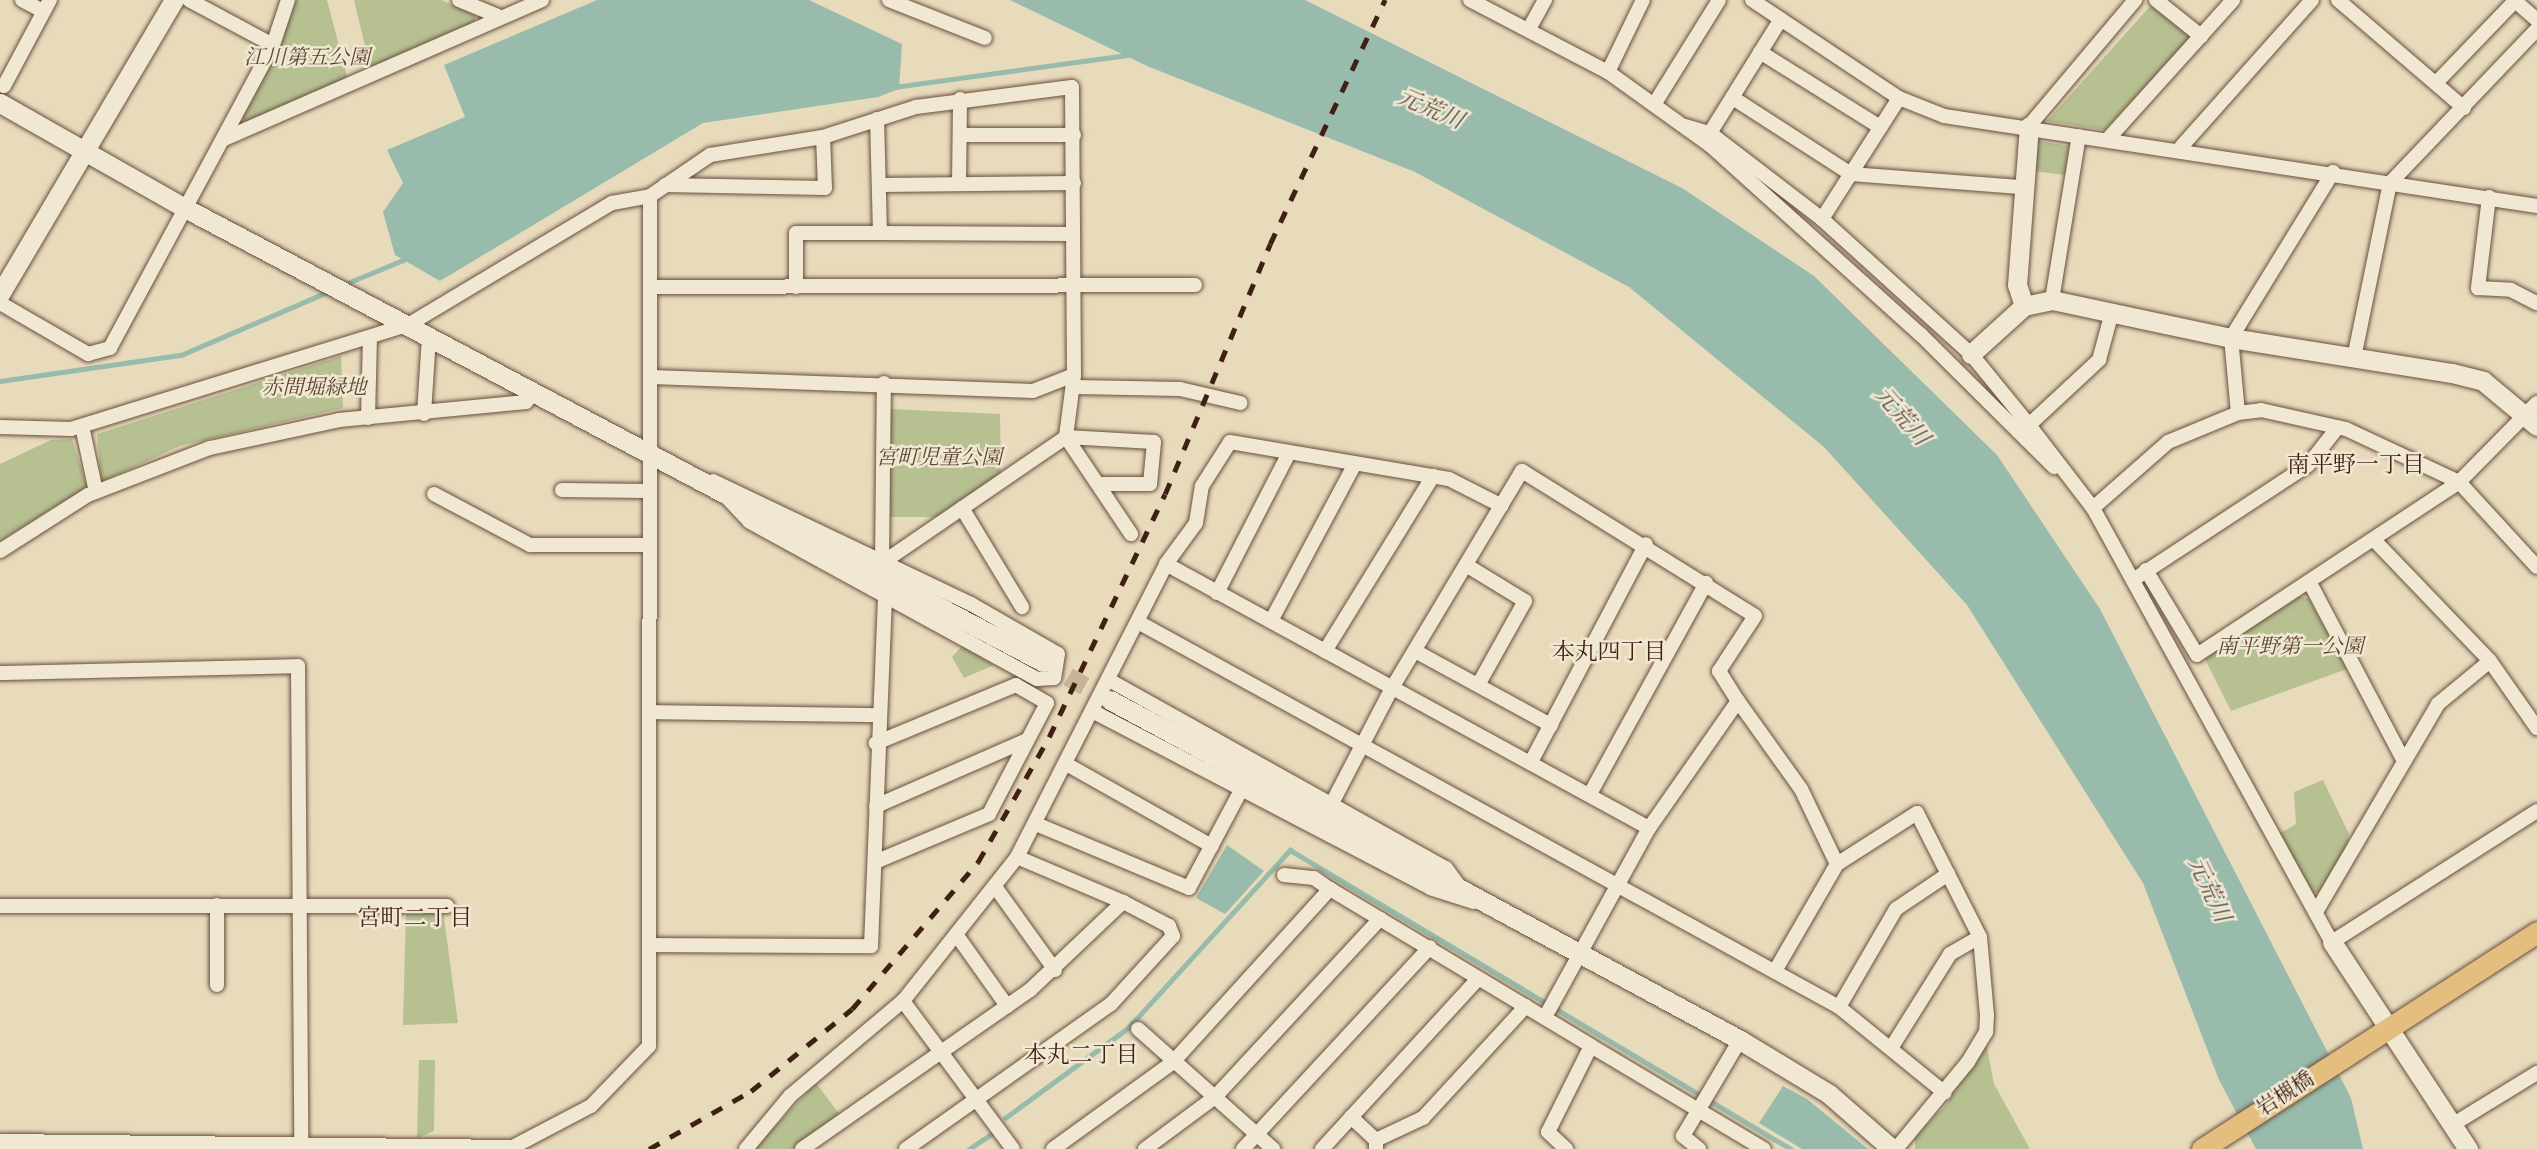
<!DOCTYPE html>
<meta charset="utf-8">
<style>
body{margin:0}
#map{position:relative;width:2537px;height:1149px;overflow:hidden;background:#e8dbbc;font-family:Vollkorn,"Noto Serif JP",serif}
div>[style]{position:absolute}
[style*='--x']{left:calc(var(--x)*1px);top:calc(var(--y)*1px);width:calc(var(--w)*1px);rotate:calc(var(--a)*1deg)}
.green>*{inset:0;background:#b6c091}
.water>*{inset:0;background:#98bbac}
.stream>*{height:4.5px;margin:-2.25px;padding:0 2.25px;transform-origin:2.25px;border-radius:2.25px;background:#98bbac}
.secondary-tunnel>*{height:19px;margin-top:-9.5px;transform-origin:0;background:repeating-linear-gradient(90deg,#c6b59a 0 19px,transparent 0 29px)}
.roads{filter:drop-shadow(0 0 2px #6a4e3e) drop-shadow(0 0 2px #6a4e3e)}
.street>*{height:14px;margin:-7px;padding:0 7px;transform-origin:7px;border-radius:7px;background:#f0e8d3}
.secondary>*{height:19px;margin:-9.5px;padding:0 9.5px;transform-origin:9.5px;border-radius:9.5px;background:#f0e8d3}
.primary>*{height:21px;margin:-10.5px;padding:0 10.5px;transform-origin:10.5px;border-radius:10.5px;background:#e4be7e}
.rail>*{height:4.5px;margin-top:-2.25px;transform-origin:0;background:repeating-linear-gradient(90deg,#401f14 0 12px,transparent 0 24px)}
span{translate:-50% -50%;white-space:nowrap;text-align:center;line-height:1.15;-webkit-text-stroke:5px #f0e8d3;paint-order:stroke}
.park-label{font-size:21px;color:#5e4733;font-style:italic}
.street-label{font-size:21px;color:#401f14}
.water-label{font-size:23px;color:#5a4e42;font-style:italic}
.neighbourhood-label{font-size:23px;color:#401f14}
</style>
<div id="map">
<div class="green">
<div style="clip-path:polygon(296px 0,327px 0,348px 80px,248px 123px,240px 115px)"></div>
<div style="clip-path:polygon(354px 0,441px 0,475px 14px,475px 25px,371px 71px)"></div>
<div style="clip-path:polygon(2153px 3px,2191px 31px,2190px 38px,2105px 130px,2047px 121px)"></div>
<div style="clip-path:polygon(2038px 141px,2069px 146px,2065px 175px,2034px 171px)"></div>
<div style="clip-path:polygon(341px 356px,343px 408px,180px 446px,101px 482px,97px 434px)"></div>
<div style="clip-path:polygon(890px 409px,1000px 414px,1001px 477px,939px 517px,890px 517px)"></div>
<div style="clip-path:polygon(72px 439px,87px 487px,0 541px,0 464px,51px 440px)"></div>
<div style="clip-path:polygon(2300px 596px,2309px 599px,2347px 669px,2231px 711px,2204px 657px)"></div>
<div style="clip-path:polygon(962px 646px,994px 665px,964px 678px,952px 657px)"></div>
<div style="clip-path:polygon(2323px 780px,2349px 834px,2346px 853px,2321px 891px,2311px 893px,2280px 833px,2296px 824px,2294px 792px)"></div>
<div style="clip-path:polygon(443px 910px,458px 1023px,403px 1025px,406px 911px)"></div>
<div style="clip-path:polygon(1986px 1042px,1994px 1084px,2030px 1149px,1915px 1149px,1915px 1137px,1946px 1105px)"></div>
<div style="clip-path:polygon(419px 1060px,435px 1060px,434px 1131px,417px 1138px)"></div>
<div style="clip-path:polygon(816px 1083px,840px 1115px,792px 1149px,754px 1149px)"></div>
</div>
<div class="water">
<div style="clip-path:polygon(597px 0,809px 0,902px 44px,899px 89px,878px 97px,703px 123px,440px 281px,395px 255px,383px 212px,403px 183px,387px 150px,465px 117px,444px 65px)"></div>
<div style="clip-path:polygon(1010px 0,1305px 0,1682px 188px,1814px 276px,1997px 455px,2100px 609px,2351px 1098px,2363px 1149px,2256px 1149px,2219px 1080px,2143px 883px,1967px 605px,1824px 447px,1629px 287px,1415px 172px,1147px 66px)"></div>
<div style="clip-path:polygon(1227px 845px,1264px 871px,1225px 914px,1196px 898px)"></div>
<div style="clip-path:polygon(1783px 1086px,1807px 1099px,1868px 1149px,1802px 1149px,1759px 1123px)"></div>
</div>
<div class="stream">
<div style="--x:894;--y:87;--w:235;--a:-7.8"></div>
<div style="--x:345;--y:284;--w:68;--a:-22.4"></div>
<div style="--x:0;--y:381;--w:183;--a:-8.2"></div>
<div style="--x:181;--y:355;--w:159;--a:-23.3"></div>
<div style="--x:1005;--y:1118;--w:152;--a:-36.2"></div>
<div style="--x:1128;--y:1028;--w:241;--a:-47.7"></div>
<div style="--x:1290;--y:850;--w:583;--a:30.83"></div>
<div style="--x:969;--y:1149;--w:27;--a:-34"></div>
</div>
<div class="secondary-tunnel">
<div style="--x:1043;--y:662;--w:77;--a:29.6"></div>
</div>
<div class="roads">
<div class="street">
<div style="--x:22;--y:0;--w:24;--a:28"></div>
<div style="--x:189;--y:0;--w:95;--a:28.2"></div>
<div style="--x:459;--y:0;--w:44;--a:22.5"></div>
<div style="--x:889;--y:0;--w:103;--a:21.6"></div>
<div style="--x:1470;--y:0;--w:156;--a:27.6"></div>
<div style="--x:1608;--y:72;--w:127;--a:35.7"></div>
<div style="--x:1711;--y:146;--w:281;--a:42"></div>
<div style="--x:1920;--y:334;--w:189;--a:44.8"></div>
<div style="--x:1752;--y:0;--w:177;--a:33.7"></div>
<div style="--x:1899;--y:98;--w:48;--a:21.8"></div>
<div style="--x:1944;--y:116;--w:600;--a:8.63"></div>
<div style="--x:2156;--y:0;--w:58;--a:38.7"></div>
<div style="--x:2338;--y:0;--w:166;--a:40.6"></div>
<div style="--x:2514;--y:0;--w:30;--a:41"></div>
<div style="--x:1530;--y:27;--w:31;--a:-61"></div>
<div style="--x:1760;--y:52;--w:142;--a:32"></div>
<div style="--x:1608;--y:72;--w:80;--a:-64.1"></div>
<div style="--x:2436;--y:83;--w:114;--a:-46.1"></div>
<div style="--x:4;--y:86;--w:98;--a:-61.9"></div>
<div style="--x:1733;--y:98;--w:140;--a:32.8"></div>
<div style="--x:1851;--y:174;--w:169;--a:4.4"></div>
<div style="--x:1655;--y:103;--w:121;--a:-58.1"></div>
<div style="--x:1685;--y:126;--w:26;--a:16"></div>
<div style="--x:1710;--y:133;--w:141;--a:37.5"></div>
<div style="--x:1822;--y:219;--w:201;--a:42.2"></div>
<div style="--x:1971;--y:354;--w:92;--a:50.8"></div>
<div style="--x:2029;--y:425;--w:105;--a:52.4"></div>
<div style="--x:2093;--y:508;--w:495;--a:61.2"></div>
<div style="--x:2332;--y:942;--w:243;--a:-32.6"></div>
<div style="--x:2029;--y:126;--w:165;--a:-49.9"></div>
<div style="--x:1710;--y:133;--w:134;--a:-58.1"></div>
<div style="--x:960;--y:135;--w:114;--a:0"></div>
<div style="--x:224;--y:139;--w:347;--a:-23.6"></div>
<div style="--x:2108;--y:139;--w:187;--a:-48"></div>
<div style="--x:2181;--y:147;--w:197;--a:-48.3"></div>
<div style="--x:959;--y:184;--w:85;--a:-89.3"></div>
<div style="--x:665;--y:185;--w:160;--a:1.1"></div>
<div style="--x:825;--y:188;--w:51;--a:-92.2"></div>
<div style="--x:880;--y:185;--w:194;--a:-0.6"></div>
<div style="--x:2489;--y:197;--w:92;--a:96.9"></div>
<div style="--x:2478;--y:288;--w:33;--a:3"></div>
<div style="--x:2511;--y:290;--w:29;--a:27"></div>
<div style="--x:1822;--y:219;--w:143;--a:-57.5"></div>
<div style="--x:880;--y:233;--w:192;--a:0.3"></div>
<div style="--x:652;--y:287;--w:543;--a:-0.21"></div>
<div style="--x:796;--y:287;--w:54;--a:-90"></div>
<div style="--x:796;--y:233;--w:84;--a:0"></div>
<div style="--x:880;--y:233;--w:114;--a:-91.5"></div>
<div style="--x:2052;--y:300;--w:166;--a:-80.7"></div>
<div style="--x:0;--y:303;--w:102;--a:30.1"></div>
<div style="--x:88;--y:354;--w:23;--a:-15"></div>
<div style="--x:110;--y:348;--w:344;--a:-61.7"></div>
<div style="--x:273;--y:45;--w:47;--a:-71.6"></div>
<div style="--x:2354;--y:358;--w:179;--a:-78.4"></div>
<div style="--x:2390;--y:183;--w:213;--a:-46.3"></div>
<div style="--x:652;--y:377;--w:381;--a:2.1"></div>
<div style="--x:1033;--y:391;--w:44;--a:-21.3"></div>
<div style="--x:1074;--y:387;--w:106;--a:1.1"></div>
<div style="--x:1180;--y:389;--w:62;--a:13.1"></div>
<div style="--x:2238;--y:413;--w:75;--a:-95.3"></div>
<div style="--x:2231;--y:338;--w:195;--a:-58.4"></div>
<div style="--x:424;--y:414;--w:77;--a:-86.3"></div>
<div style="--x:368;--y:418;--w:81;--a:-88.6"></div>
<div style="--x:2029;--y:425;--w:96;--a:-42.9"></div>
<div style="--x:2099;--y:360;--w:50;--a:-74.8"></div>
<div style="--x:82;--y:426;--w:67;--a:78"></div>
<div style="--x:0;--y:427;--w:71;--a:1.6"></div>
<div style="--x:71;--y:429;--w:353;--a:-17.2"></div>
<div style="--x:408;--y:325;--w:238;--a:-30.9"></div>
<div style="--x:612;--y:203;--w:39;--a:-10"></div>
<div style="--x:650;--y:196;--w:73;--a:-34.3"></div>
<div style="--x:710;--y:155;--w:114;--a:-9.1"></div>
<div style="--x:823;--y:137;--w:98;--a:-17.9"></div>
<div style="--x:916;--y:107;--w:157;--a:-7.3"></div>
<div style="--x:1072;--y:87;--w:288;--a:89.6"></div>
<div style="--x:1074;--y:375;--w:63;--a:97.4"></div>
<div style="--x:1066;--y:437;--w:223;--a:145.6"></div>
<div style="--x:1066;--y:437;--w:88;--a:3.3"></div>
<div style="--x:1154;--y:442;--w:42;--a:95.4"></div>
<div style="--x:1150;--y:484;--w:52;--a:180"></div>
<div style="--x:1066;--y:437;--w:117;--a:56.2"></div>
<div style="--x:713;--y:481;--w:286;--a:25.5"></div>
<div style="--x:971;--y:604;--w:100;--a:29.9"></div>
<div style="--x:1058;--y:654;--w:24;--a:99"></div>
<div style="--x:1054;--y:678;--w:17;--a:177"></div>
<div style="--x:1037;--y:679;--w:328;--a:-151.3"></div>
<div style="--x:749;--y:521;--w:33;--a:-133"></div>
<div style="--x:562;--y:490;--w:86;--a:0.7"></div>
<div style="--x:434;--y:494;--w:109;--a:28"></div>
<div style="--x:530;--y:545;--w:118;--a:0"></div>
<div style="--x:962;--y:508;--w:116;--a:58.8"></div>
<div style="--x:2093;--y:508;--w:100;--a:-41.3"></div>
<div style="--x:2168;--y:442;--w:76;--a:-22.5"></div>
<div style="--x:2238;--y:413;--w:23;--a:-7"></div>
<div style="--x:2261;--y:410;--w:87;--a:12.6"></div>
<div style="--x:2346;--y:429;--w:125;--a:25.1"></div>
<div style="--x:2459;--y:482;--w:115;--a:47.5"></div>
<div style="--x:2376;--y:542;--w:165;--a:46.2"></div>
<div style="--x:2490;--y:661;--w:82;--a:55"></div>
<div style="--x:0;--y:551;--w:104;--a:-32.5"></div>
<div style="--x:88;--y:495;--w:131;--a:-21.1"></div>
<div style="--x:210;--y:448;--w:132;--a:-12.2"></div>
<div style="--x:339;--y:420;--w:188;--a:-5.5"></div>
<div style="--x:526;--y:402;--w:11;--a:-52"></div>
<div style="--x:882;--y:563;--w:180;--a:-89.4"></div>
<div style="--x:1166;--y:564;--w:550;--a:28.66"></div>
<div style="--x:1466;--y:565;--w:69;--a:31.4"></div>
<div style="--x:1525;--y:601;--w:96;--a:119.2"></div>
<div style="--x:2146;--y:570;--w:99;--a:59"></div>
<div style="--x:2197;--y:655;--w:314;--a:-33.4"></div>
<div style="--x:2459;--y:482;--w:111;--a:-45.4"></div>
<div style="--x:2139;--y:576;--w:202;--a:-33.3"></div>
<div style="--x:2308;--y:465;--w:48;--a:-51.7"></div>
<div style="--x:2310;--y:583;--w:201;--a:62.2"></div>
<div style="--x:1217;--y:593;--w:155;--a:-62.8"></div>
<div style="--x:1271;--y:621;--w:178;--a:-61.9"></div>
<div style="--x:1138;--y:622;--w:800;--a:28.78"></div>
<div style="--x:1839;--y:1007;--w:136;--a:39.1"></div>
<div style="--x:1325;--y:651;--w:206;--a:-58.3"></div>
<div style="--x:1415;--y:651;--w:155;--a:28.6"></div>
<div style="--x:0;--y:673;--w:298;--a:-1.3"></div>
<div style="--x:298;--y:666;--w:483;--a:89.6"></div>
<div style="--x:1109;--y:680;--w:386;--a:29.2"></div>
<div style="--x:1446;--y:868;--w:24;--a:54"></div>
<div style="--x:1738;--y:701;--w:108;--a:54.4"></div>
<div style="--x:1801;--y:789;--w:83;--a:64.4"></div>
<div style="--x:649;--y:712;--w:227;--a:0.8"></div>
<div style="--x:1094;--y:712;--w:379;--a:27.6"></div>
<div style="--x:1430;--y:888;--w:46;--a:17.7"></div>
<div style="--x:1532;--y:760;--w:244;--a:-62.2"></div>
<div style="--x:1068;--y:765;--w:165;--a:29.4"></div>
<div style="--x:1590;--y:794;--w:241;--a:-61.2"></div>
<div style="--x:876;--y:806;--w:165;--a:-23.6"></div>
<div style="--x:1330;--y:807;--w:134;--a:-62.5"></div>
<div style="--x:1392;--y:688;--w:253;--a:-59.1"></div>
<div style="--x:1522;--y:471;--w:274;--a:31.9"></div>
<div style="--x:1755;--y:616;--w:66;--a:123.2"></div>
<div style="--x:1719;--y:671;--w:36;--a:58"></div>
<div style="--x:1738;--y:701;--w:155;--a:125"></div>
<div style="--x:1649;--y:828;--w:208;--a:118.8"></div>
<div style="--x:1036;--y:824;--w:166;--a:22.7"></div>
<div style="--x:1189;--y:888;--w:111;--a:-62"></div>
<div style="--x:875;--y:862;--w:124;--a:-22.8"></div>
<div style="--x:989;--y:814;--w:125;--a:-62.4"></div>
<div style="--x:1047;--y:703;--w:36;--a:-150"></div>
<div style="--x:1016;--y:685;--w:152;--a:157.5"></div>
<div style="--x:1284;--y:875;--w:30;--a:6"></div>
<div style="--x:1314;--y:878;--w:19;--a:35"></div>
<div style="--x:996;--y:888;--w:101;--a:54.3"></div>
<div style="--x:217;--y:905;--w:80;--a:90"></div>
<div style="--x:0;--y:906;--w:447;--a:0"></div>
<div style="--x:2316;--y:912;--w:241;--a:-59.6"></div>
<div style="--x:2438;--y:704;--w:67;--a:-39.6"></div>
<div style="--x:958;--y:937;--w:85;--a:54.6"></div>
<div style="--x:649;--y:945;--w:222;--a:0.3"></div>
<div style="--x:871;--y:946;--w:352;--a:-87.7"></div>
<div style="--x:1775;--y:971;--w:124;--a:-59.9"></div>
<div style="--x:1837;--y:864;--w:95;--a:-32.5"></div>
<div style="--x:1917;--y:813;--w:139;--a:63.1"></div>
<div style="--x:1980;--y:937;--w:78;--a:84.9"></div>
<div style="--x:1987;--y:1015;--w:17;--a:93"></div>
<div style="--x:1986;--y:1032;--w:35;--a:121"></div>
<div style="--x:1968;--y:1062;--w:113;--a:129.6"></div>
<div style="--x:903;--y:1001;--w:184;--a:53.4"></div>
<div style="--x:1839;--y:1007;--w:113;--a:-59.8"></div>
<div style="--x:1896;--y:909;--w:63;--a:-33.9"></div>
<div style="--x:1138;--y:1029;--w:181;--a:41.6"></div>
<div style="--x:1893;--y:1045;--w:107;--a:-57.9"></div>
<div style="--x:1950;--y:954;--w:34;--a:-30"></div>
<div style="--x:1591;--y:1046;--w:201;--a:30.8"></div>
<div style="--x:1351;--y:1117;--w:34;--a:43"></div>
<div style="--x:2452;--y:1125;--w:100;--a:-31.5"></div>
<div style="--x:511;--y:1148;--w:90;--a:-27.7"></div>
<div style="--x:591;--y:1106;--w:83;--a:-46"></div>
<div style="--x:649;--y:1046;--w:850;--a:-89.93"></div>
<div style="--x:746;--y:1149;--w:69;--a:-50.3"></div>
<div style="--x:790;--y:1096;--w:148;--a:-40.1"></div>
<div style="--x:903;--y:1001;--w:184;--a:-51.6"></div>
<div style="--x:1017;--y:857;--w:329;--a:-63"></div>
<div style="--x:1166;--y:564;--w:51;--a:-53.8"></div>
<div style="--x:1196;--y:523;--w:37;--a:-81"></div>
<div style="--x:1202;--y:486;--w:52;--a:-57.5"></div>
<div style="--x:1230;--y:442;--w:222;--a:9.6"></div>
<div style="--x:1449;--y:479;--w:59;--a:27"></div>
<div style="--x:802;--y:1149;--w:278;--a:-34.9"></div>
<div style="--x:1030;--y:990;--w:128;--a:-43.4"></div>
<div style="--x:906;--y:1149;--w:251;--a:-35.3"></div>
<div style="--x:1111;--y:1004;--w:92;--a:-47.6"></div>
<div style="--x:1173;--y:936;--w:11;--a:-112"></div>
<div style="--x:1169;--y:926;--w:52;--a:-152.4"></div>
<div style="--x:1123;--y:902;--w:115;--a:-157"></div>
<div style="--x:1053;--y:1149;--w:148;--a:-35.9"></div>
<div style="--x:1173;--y:1062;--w:234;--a:-47.8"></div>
<div style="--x:1330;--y:889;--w:305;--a:31"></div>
<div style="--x:1591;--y:1046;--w:96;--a:116.6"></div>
<div style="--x:1548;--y:1132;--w:25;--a:43"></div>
<div style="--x:1145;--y:1149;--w:87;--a:-36.6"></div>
<div style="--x:1215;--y:1097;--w:243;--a:-47.2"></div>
<div style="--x:1243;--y:1149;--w:275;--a:-47.2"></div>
<div style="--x:1322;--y:1149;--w:231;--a:-47.5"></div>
<div style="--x:1376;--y:1149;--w:9;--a:-90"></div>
<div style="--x:1376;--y:1140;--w:52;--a:-25.1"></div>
<div style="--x:1423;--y:1118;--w:152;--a:-47.4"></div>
<div style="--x:1699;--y:1149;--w:21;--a:-141"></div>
<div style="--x:1683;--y:1136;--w:112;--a:-59.3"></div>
</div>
<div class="secondary">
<div style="--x:0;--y:103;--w:213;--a:29.6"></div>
<div style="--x:185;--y:208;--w:971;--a:27.88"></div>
<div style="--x:0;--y:294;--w:342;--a:-59.4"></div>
<div style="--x:2024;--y:306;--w:22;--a:-108"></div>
<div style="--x:2017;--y:285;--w:159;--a:-85.7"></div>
<div style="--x:1971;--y:354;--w:72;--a:-42.2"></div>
<div style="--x:2024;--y:306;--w:29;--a:-12"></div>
<div style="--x:2052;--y:300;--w:183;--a:12"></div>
<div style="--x:2231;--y:338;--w:224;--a:9"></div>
<div style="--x:2452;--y:373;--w:32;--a:14"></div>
<div style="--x:2483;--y:381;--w:70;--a:39.8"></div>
<div style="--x:1110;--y:700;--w:716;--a:28.35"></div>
<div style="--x:1740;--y:1040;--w:104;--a:31.2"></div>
<div style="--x:1829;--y:1094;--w:84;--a:41.1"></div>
<div style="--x:2332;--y:942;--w:248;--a:56.7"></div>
<div style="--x:0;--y:1143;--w:512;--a:0.67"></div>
</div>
<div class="primary">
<div style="--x:2202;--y:1149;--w:399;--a:-32.9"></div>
</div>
</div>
<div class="rail">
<div style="--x:649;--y:1149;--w:117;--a:-29.6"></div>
<div style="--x:751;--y:1091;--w:130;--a:-39.1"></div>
<div style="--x:852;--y:1009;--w:194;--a:-49.4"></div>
<div style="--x:978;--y:862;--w:144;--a:-60.4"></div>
<div style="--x:1049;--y:737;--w:269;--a:-64.5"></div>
<div style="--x:1165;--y:494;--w:271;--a:-67.2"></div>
<div style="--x:1270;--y:244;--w:270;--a:-64.8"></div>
</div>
<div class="park-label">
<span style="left:307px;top:59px">江川第五公園</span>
<span style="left:314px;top:389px">赤間堀緑地</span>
<span style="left:939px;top:459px">宮町児童公園</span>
<span style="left:2290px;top:648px">南平野第一公園</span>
</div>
<div class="street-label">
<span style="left:2286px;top:1095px;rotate:-33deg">岩槻橋</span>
</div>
<div class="water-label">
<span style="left:1430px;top:110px;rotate:23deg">元荒川</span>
<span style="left:1901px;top:417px;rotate:49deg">元荒川</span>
<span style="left:2208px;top:890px;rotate:65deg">元荒川</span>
</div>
<div class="neighbourhood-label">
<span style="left:2356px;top:466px">南平野一丁目</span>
<span style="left:1609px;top:653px">本丸四丁目</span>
<span style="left:415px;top:919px">宮町二丁目</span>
<span style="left:1081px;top:1056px">本丸二丁目</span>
</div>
</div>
